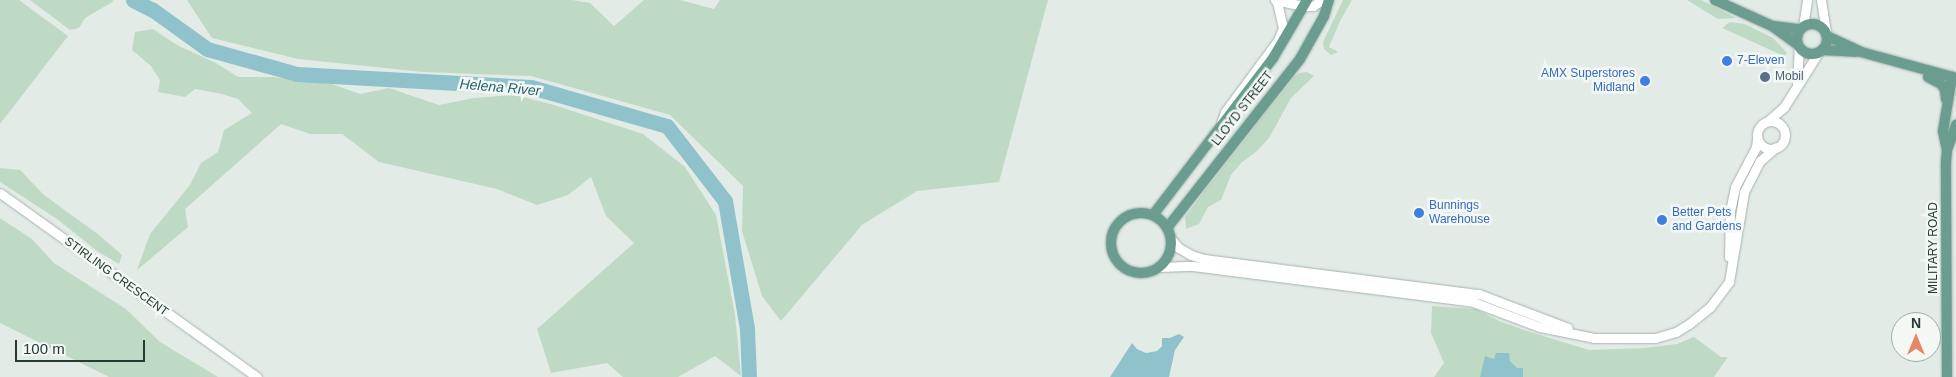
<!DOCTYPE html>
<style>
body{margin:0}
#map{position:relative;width:1956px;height:377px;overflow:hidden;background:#e3ebe7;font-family:Helvetica,sans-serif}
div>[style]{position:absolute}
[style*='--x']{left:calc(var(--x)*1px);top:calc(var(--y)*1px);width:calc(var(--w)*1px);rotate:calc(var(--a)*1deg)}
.green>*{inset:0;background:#bedac5}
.water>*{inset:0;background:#90c2cb}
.river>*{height:15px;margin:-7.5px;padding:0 7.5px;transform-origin:7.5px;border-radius:7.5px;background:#90c2cb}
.roads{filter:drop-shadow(0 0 1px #a6b3ae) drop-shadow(0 0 1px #a6b3ae)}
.minor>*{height:9px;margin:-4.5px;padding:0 4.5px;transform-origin:4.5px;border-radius:4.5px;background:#fff}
.minor>.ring{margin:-4.5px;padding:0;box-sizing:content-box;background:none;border:9px solid #fff;border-radius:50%}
.major>*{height:10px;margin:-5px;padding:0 5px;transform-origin:5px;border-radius:5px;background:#6b9c90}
.major>.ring{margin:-5px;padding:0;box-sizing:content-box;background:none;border:10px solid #6b9c90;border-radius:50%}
.dots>*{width:14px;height:14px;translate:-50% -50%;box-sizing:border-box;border:2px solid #f3f8f5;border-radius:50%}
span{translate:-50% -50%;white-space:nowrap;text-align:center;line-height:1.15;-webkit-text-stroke:5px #f3f8f5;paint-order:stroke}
.shop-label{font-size:12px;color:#366cbe}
.left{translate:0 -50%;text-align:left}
.right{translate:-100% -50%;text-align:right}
.service-label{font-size:12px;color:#4e5e75}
.street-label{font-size:12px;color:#243b35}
.water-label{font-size:14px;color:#246471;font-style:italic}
.north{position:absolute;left:1891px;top:312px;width:50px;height:50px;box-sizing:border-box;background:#f3f8f5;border:1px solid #a0aca8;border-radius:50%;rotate:0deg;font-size:14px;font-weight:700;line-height:20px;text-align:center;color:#243b35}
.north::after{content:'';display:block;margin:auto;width:18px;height:22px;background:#e48667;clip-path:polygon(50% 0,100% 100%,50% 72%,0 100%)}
.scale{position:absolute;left:15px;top:340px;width:130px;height:22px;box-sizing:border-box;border:2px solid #243b35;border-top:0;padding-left:6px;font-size:15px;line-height:18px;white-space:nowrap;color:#243b35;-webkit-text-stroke:4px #f3f8f5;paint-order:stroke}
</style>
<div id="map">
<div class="green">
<div style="clip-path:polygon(0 0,19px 0,68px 36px,0 124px)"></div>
<div style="clip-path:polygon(30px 0,112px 0,114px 1px,85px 18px,79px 28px,70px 30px)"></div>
<div style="clip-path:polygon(187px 0,572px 0,590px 3px,614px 26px,644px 0,680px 0,714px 9px,720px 0,1048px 0,999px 182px,917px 191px,862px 225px,781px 321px,762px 296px,742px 231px,743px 186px,670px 115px,531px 76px,423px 72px,298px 59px,212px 38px)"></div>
<div style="clip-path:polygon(1343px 0,1352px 0,1340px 21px,1329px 47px,1338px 52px,1331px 55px,1324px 49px,1323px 42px)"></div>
<div style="clip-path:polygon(1687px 0,1701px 0,1736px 18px,1718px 19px)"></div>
<div style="clip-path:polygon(1730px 22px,1745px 24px,1773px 38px,1787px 53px,1784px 56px,1722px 28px)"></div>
<div style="clip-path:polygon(153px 29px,177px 45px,216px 63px,238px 77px,273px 77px,332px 84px,360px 94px,389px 88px,439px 105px,474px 98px,515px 95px,554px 105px,643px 134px,685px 167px,716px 215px,735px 315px,741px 376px,715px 356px,678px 377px,623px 377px,607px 363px,551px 373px,537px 329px,634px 243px,606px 216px,591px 177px,568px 195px,537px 205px,497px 189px,379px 162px,342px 134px,310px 134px,281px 124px,185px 209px,188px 227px,137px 270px,150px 234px,190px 185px,201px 163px,218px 152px,224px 130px,252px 113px,238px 99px,222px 94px,195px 89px,185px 97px,158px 92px,160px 80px,151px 66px,132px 50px,135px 32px)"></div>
<div style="clip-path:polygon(1307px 72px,1314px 76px,1291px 98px,1269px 138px,1257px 151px,1241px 163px,1231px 175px,1221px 200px,1208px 207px,1199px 224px,1186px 229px,1185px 217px,1202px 194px,1294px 77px,1299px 73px)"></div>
<div style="clip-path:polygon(0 168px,20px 170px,44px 195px,99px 235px,122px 255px,119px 264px,97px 251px,57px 219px,0 182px)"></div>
<div style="clip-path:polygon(0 218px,32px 239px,54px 263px,126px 309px,160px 342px,218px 377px,109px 377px,0 323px)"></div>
<div style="clip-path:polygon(1432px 306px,1476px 309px,1499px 321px,1524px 330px,1589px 350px,1644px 348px,1677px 344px,1694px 337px,1721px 357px,1728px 357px,1714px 377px,1434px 377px,1444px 363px,1431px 333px)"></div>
</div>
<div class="water">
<div style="clip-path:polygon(1179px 334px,1184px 337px,1175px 350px,1169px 377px,1110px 377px,1132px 343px,1137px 349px,1146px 353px,1157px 351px,1162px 346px,1162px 338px,1170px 338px)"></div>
<div style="clip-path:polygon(1496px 353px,1509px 353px,1510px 361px,1517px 368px,1523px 368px,1523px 377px,1480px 377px,1485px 356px,1494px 359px)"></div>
</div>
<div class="river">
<div style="--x:133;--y:0;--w:22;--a:27"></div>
<div style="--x:153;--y:10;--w:67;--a:35.8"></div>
<div style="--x:207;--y:49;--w:93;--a:15.5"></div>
<div style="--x:297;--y:74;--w:234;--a:3.2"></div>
<div style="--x:531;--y:87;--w:141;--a:16"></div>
<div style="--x:667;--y:126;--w:95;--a:52.3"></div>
<div style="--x:725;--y:201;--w:130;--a:80.2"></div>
<div style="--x:747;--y:329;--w:48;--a:87.6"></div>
</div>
<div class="roads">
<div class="minor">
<div style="--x:1275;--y:0;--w:30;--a:12"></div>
<div style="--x:1304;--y:6;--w:9;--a:0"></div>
<div style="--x:1313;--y:6;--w:11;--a:-34"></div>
<div style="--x:1821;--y:0;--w:32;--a:81"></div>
<div style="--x:1803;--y:26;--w:26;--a:-81"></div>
<div style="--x:1797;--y:83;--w:35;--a:-87"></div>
<div style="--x:1768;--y:121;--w:21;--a:-41"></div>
<div style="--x:1784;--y:107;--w:64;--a:-57.8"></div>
<div class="ring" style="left:1757px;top:121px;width:19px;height:19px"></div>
<div style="--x:1221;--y:123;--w:12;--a:-70"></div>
<div style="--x:1225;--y:112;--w:89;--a:-53.6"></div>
<div style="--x:1278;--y:40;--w:13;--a:-67"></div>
<div style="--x:1283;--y:28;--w:28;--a:-103"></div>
<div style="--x:0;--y:193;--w:316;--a:35.6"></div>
<div style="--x:1171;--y:239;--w:12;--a:48"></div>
<div style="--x:1179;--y:248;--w:14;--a:30"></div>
<div style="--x:1191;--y:255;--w:14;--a:17"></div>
<div style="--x:1204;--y:259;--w:277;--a:7.3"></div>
<div style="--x:1479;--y:294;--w:95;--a:20.9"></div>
<div style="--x:1729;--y:257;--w:46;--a:-88.8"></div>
<div style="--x:1730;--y:211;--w:25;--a:-78"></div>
<div style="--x:1735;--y:187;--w:45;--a:-62.3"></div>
<div style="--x:1756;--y:147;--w:8;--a:-83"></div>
<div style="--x:1159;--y:267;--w:34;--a:-2"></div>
<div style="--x:1193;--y:266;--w:282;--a:7.3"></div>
<div style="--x:1473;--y:302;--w:72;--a:20.5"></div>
<div style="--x:1540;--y:327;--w:55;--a:11.5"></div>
<div style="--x:1594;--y:338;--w:61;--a:0"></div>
<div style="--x:1655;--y:338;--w:22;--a:-16"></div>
<div style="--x:1676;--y:332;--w:15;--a:-32"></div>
<div style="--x:1689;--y:324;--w:27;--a:-39"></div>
<div style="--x:1710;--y:307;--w:31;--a:-53"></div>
<div style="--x:1729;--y:282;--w:91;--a:-80.5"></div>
<div style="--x:1744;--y:192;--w:35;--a:-63"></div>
<div style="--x:1760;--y:161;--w:21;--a:-41"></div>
</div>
<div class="major">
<div style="--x:1715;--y:0;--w:63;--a:24.5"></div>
<div style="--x:1772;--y:26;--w:31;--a:36"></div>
<div class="ring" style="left:1797px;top:24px;width:20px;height:20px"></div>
<div style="--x:1773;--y:26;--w:26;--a:7"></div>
<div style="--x:1827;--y:36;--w:38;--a:25"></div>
<div style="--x:1861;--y:52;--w:98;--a:15.3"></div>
<div style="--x:1822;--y:50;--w:34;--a:3"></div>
<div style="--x:1928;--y:77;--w:15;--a:28"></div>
<div style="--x:1941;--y:84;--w:7;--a:56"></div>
<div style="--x:1945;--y:90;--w:9;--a:84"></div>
<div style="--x:1947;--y:150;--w:19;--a:-102"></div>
<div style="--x:1943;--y:131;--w:55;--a:-80.5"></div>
<div class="ring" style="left:1111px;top:213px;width:50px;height:50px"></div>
<div style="--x:1153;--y:215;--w:198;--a:-52.6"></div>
<div style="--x:1273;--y:58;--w:67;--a:-59.6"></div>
<div style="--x:1167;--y:228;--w:215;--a:-51.8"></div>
<div style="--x:1300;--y:59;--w:49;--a:-60.8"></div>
<div style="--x:1324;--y:16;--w:17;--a:-73"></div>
<div style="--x:1947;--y:377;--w:215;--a:-90.3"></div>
<div style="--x:1946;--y:162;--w:12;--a:-85"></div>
<div style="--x:1947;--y:150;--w:27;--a:-70"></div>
</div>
</div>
<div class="dots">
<div style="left:1727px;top:61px;background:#3f7fe0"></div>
<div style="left:1765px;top:77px;background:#5c6f8a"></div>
<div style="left:1645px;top:81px;background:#3f7fe0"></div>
<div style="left:1419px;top:213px;background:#3f7fe0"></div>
<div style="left:1662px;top:220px;background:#3f7fe0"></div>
</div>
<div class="shop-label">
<span class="left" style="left:1737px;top:61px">7-Eleven</span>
<span class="right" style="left:1635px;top:81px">AMX Superstores<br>Midland</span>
<span class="left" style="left:1429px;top:213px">Bunnings<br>Warehouse</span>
<span class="left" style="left:1672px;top:220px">Better Pets<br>and Gardens</span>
</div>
<div class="service-label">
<span class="left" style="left:1775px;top:77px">Mobil</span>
</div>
<div class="street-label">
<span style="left:1243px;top:109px;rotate:-52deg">LLOYD STREET</span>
<span style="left:1934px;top:248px;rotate:-90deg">MILITARY ROAD</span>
<span style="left:116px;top:277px;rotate:36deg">STIRLING CRESCENT</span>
</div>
<div class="water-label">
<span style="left:500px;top:87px;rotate:5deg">Helena River</span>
</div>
<div class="north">N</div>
<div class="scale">100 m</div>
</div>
